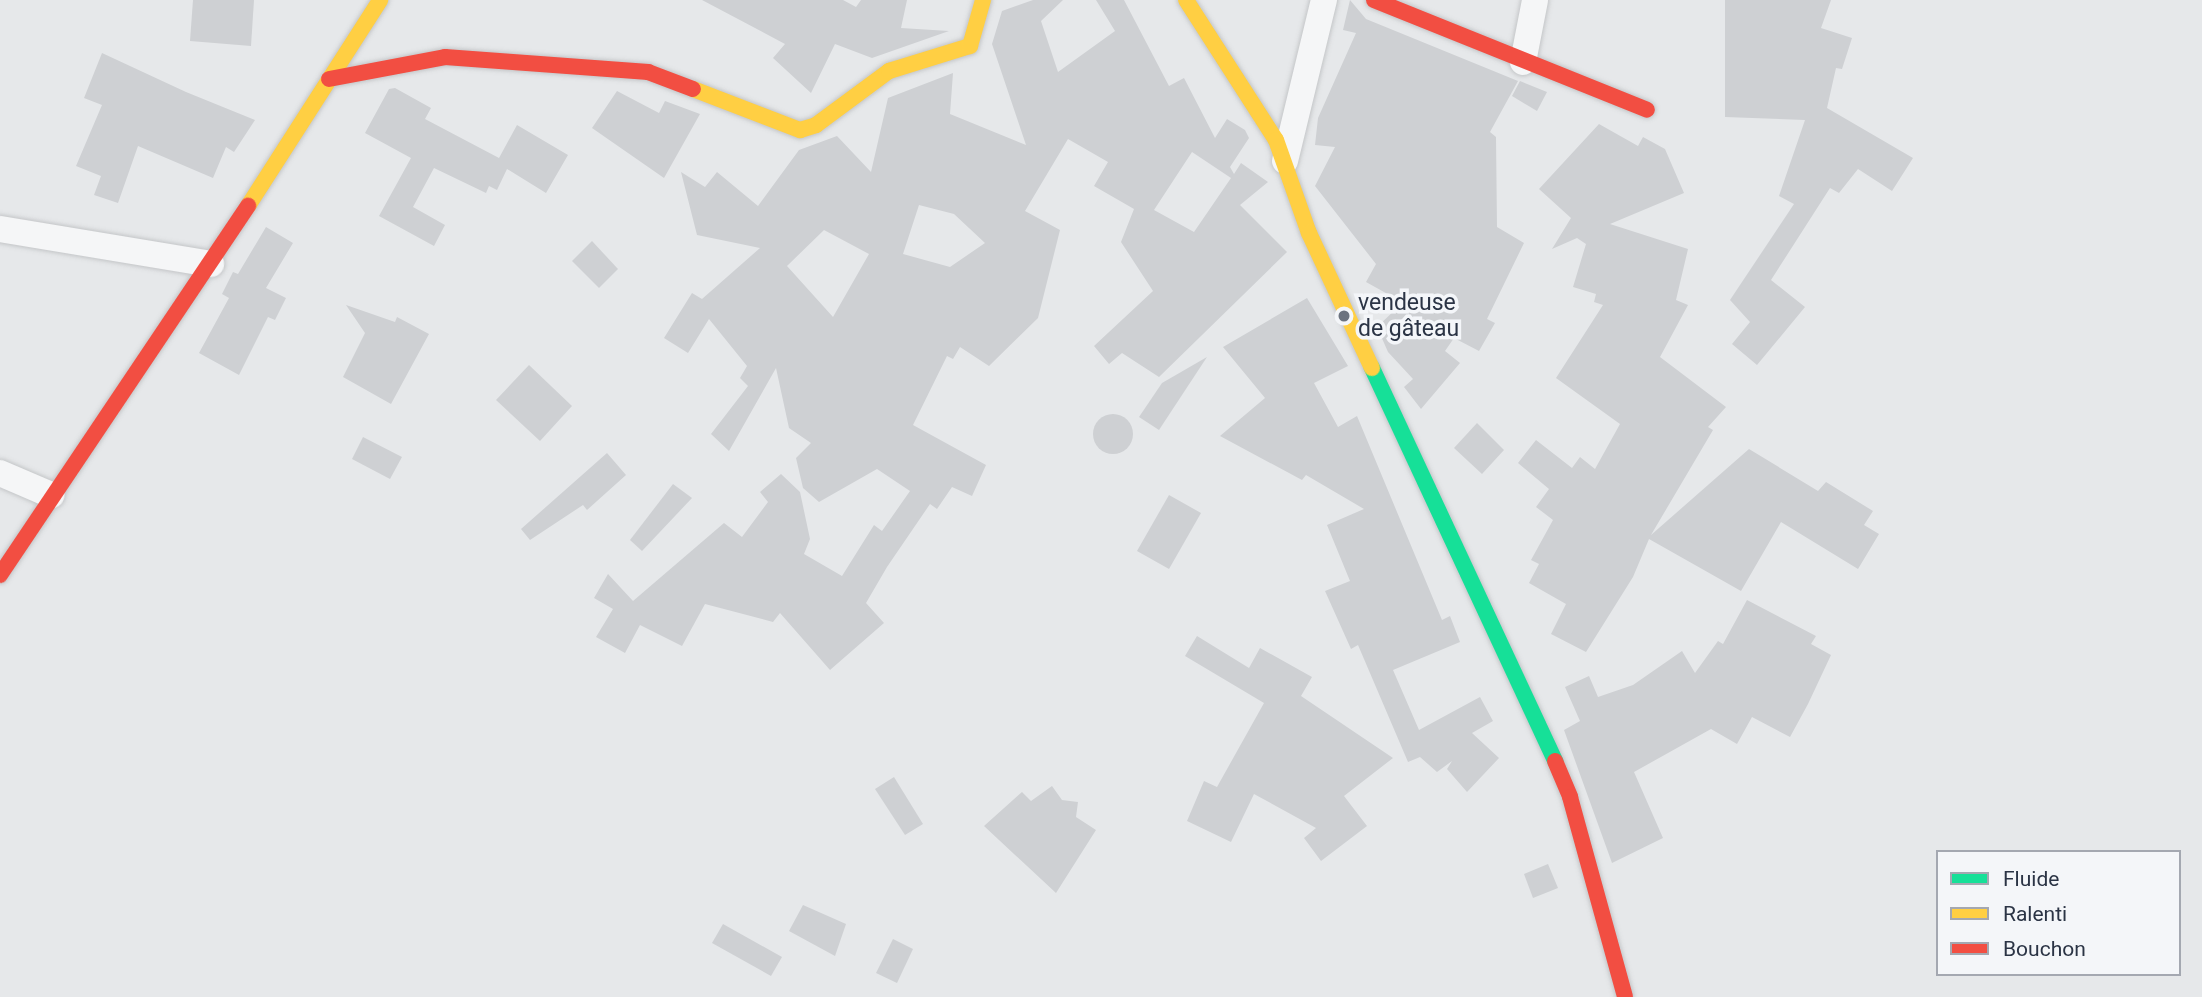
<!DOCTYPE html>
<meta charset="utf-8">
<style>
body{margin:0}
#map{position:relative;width:2202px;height:997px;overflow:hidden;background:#e6e8ea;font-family:Roboto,sans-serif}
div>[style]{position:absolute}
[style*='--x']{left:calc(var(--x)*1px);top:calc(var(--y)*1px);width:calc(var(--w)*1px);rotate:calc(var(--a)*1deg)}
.building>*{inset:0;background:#ced0d3}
.round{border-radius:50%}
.roads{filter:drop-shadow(0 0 2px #c4c6c8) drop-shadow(0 0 2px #c4c6c8)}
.street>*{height:26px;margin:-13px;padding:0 13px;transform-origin:13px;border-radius:13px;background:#f5f6f7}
.fast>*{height:16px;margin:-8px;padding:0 8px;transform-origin:8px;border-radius:8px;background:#16e098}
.slow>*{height:16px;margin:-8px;padding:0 8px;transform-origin:8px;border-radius:8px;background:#ffcf43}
.jam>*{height:16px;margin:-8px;padding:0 8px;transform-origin:8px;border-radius:8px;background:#f24e42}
.dots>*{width:19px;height:19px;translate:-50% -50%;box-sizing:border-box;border:4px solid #f4f6f9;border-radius:50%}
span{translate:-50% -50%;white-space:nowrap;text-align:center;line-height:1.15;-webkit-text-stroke:7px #f4f6f9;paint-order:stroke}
.poi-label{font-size:23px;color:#2b3445}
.left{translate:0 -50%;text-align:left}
.legend{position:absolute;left:1936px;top:850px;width:245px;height:126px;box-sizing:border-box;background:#f4f6f9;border:2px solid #a4a8b1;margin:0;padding:9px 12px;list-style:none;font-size:21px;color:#2b3445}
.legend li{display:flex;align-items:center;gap:14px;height:35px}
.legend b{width:35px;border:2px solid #a4a8b1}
</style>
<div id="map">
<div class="building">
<div style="clip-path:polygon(193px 0,254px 0,251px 46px,190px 41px)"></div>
<div style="clip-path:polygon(702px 0,843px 0,856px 7px,861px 0,907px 0,901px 28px,949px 31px,872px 58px,835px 44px,811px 93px,773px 58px,785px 44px)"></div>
<div style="clip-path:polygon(evenodd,1033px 0,1063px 0,1041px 21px,1058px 72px,1115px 31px,1096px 0,1124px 0,1169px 86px,1184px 78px,1215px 138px,1227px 119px,1245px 130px,1249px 138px,1230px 167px,1234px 174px,1241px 163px,1268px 182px,1240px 205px,1287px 252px,1159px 377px,1122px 353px,1109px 364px,1094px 346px,1153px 291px,1121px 242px,1134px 209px,1094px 186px,1108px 162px,1068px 139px,1025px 211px,1060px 230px,1038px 318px,989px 366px,960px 347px,953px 359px,947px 356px,913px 425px,986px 465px,972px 496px,952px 487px,937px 509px,930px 504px,887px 567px,866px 603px,884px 623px,830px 670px,780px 613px,773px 622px,705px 604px,682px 646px,640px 625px,625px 653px,596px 637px,613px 609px,594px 598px,608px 574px,633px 601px,724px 523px,742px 537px,768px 502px,760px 492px,781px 474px,800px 492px,810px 539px,804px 554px,842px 576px,874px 525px,882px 531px,910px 491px,877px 469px,819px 502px,803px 488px,796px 458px,811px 443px,789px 428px,776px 368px,729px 451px,711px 434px,748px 386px,740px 378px,747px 366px,709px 319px,688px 353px,664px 338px,692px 293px,702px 299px,760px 248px,697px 235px,681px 172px,705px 187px,717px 172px,758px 206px,799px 150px,837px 136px,871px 172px,888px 98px,953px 73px,950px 114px,1026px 145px,992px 44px,1002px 11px,1033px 0,1192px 152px,1231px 178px,1194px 232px,1154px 210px,1192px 152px,1033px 0,919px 205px,954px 214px,985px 243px,950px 267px,903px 254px,919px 205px,1033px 0,824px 230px,869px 254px,833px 317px,787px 266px,824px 230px)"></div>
<div style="clip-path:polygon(1350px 0,1366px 19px,1518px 81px,1490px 132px,1496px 137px,1497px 227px,1524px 243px,1487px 319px,1495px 323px,1479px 351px,1454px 338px,1445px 351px,1460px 363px,1421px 409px,1404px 387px,1413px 379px,1388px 352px,1377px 327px,1397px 308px,1389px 303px,1393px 297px,1366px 282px,1376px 264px,1315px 186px,1335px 147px,1315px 145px,1318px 118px,1356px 33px,1343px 30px)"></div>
<div style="clip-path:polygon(1725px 0,1831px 0,1821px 28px,1852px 38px,1842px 69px,1836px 68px,1827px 108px,1913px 158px,1892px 191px,1858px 169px,1839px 193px,1830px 188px,1771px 280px,1805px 307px,1757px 365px,1732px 344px,1750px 322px,1730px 300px,1794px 204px,1779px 196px,1805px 120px,1725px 117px)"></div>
<div style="clip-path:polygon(102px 53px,186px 92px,255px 120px,234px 152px,226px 147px,213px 178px,138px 146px,118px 203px,94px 195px,101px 176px,76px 166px,102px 105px,84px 98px)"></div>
<div style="clip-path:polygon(1520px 81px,1547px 92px,1537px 111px,1512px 96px)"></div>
<div style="clip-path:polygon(395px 88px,431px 108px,425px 119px,499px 158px,517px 125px,568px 155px,546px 193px,507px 169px,497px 190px,489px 186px,486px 193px,434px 168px,413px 207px,445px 225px,434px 246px,379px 216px,411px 158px,365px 133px,389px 89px)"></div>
<div style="clip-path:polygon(617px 91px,659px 113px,665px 101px,700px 114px,664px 178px,592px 128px)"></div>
<div style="clip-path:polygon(1599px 124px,1638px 146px,1643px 137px,1665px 149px,1684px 193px,1610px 224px,1688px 249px,1676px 300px,1688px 305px,1660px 357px,1726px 407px,1708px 427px,1713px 430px,1651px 535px,1749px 449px,1818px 491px,1826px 482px,1873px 511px,1864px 525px,1879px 534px,1858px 569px,1781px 522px,1741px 591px,1649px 539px,1633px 577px,1586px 652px,1551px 634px,1566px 604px,1529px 583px,1539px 564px,1531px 560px,1553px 520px,1536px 507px,1549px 489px,1518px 463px,1536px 440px,1572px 468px,1580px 457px,1595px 469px,1620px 424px,1556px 378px,1603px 305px,1594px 302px,1596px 294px,1573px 287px,1586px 244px,1577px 238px,1552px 249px,1571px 218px,1539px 189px)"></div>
<div style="clip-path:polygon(266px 227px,293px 243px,266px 288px,286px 298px,275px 320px,268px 317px,239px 375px,199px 353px,229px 298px,222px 294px,233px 272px,238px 274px)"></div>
<div style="clip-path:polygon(592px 241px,618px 269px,599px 288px,572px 261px)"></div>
<div style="clip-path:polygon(1307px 298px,1348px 366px,1314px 383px,1338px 427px,1357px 416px,1442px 620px,1450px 616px,1460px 642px,1393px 670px,1419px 730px,1480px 697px,1493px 721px,1472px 733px,1499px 758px,1467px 792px,1447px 769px,1452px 761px,1437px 772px,1420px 757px,1408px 762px,1358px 645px,1351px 649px,1325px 591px,1350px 581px,1327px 525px,1364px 509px,1306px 475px,1302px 480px,1220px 436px,1265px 398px,1223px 347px)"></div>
<div style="clip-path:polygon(346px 305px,395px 322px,397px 317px,429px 334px,391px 404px,343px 377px,365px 333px)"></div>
<div style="clip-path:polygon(1207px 357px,1159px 430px,1139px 417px,1162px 383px)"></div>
<div style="clip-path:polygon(529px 365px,572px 406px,540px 441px,496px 400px)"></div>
<div class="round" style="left:1093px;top:414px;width:40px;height:40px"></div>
<div style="clip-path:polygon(1477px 423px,1504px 450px,1482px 474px,1454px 448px)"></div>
<div style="clip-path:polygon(363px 437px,402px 457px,390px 479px,352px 459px)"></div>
<div style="clip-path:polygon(607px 453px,626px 475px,587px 510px,583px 505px,530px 540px,521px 529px)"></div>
<div style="clip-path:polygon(673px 484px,692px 498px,642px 551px,630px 540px)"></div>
<div style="clip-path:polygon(1169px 495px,1201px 513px,1169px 569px,1137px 551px)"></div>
<div style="clip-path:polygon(1747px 600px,1816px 636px,1811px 644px,1831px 655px,1808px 704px,1790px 737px,1752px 717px,1737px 744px,1711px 729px,1634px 772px,1663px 838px,1612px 863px,1564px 730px,1580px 721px,1565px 687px,1589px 676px,1598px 697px,1633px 685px,1682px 651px,1695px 673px,1718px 641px,1723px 644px)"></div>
<div style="clip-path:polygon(1197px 636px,1249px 668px,1260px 648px,1312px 677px,1301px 696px,1393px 758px,1344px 796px,1367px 826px,1321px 861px,1304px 838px,1316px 828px,1254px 794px,1231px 842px,1187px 821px,1204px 781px,1217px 787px,1264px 703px,1185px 656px)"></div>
<div style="clip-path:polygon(894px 777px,923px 824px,905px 835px,875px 789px)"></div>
<div style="clip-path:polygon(1052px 786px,1062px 800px,1078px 802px,1076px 817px,1096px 830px,1056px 893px,984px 826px,1022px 792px,1031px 801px)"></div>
<div style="clip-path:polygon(1548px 864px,1558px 888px,1533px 898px,1524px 874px)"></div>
<div style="clip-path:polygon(803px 905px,846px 924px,835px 956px,789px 931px)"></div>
<div style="clip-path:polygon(723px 924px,782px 957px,771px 976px,712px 943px)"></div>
<div style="clip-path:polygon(893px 939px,913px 949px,897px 983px,876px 973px)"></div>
</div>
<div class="roads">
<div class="street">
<div style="--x:1523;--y:62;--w:63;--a:-79"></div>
<div style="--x:1285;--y:161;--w:166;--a:-76.4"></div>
<div style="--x:0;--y:229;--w:214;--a:9.4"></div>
<div style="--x:0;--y:473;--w:56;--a:23.3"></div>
</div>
<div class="fast">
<div style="--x:1372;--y:368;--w:434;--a:65"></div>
</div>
<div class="slow">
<div style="--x:1186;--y:0;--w:166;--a:57.3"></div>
<div style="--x:1276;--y:140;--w:99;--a:70.5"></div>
<div style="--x:1309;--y:233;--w:149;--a:65"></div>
<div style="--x:693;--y:89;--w:115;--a:21"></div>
<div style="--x:800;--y:130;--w:17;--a:-17"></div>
<div style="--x:816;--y:125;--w:91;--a:-36.5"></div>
<div style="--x:889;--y:71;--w:85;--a:-17.2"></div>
<div style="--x:970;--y:46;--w:48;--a:-74.2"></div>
<div style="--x:248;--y:206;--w:245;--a:-57.3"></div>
</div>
<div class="jam">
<div style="--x:1374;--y:0;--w:294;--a:21.9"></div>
<div style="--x:329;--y:79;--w:118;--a:-10.7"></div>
<div style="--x:445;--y:57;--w:204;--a:4.2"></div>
<div style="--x:648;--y:72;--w:48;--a:20.7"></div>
<div style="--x:0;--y:575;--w:445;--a:-56.1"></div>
<div style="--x:1555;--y:761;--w:39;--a:67"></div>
<div style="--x:1570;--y:797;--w:207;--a:74.6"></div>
</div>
</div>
<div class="dots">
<div style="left:1344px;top:316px;background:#6c737f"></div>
</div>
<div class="poi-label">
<span class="left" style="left:1358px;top:316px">vendeuse<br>de gâteau</span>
</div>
<ul class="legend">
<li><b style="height:9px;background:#16e098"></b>Fluide</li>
<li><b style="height:9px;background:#ffcf43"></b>Ralenti</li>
<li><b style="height:9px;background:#f24e42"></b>Bouchon</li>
</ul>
</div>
